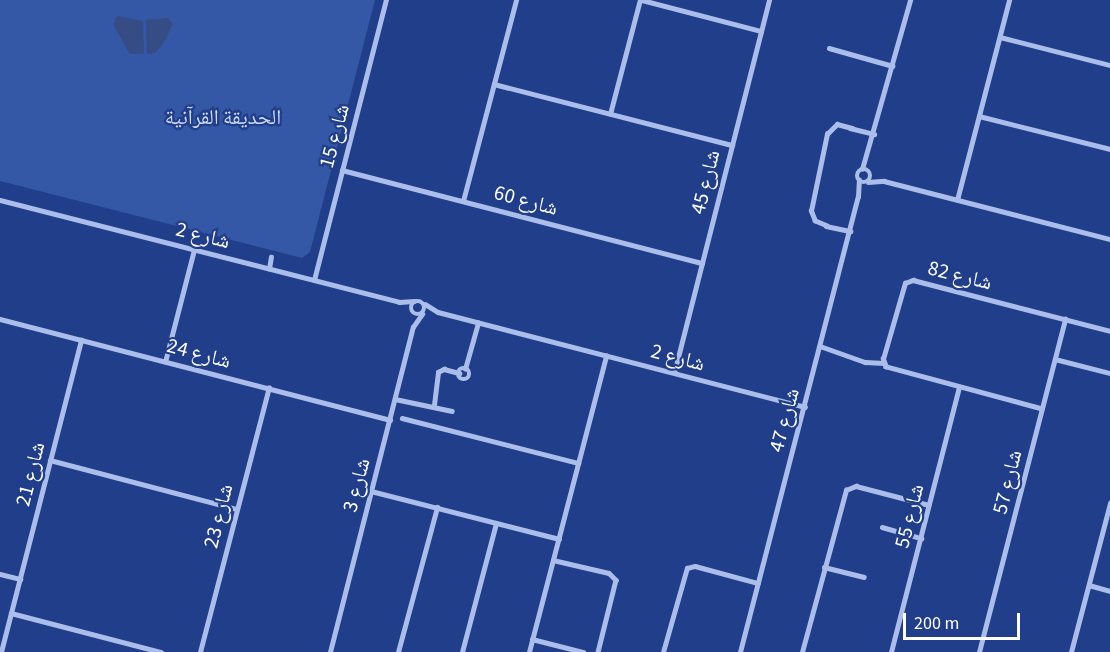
<!DOCTYPE html>
<meta charset="utf-8">
<style>
body{margin:0}
#map{position:relative;width:1110px;height:652px;overflow:hidden;background:#203e89;font-family:"Source Sans 3","Noto Naskh Arabic",sans-serif}
div>[style]{position:absolute}
[style*='--x']{left:calc(var(--x)*1px);top:calc(var(--y)*1px);width:calc(var(--w)*1px);rotate:calc(var(--a)*1deg)}
.green>*{inset:0;background:#3457a6}
.water>*{inset:0;background:#364c84}
.street>*{height:4.5px;margin:-2.25px;padding:0 2.25px;transform-origin:2.25px;border-radius:2.25px;background:#abbeeb}
.street>.ring{margin:-2.25px;padding:0;box-sizing:content-box;background:none;border:4.5px solid #abbeeb;border-radius:50%}
span{translate:-50% -50%;white-space:nowrap;text-align:center;line-height:1.15;-webkit-text-stroke:4.5px #203e89;paint-order:stroke}
.park-label{font-size:21px;color:#d0dcf8}
.street-label{font-size:21px;color:#fff}
.scale{position:absolute;left:903px;top:613px;width:117px;height:27px;box-sizing:border-box;border:3px solid #fff;border-top:0;padding-left:8px;font-size:18px;line-height:21px;white-space:nowrap;color:#fff;-webkit-text-stroke:4px #203e89;paint-order:stroke}
</style>
<div id="map">
<div class="green">
<div style="clip-path:polygon(0 0,375px 0,310px 252px,302px 258px,0 181px)"></div>
</div>
<div class="water">
<div style="clip-path:polygon(117px 16px,143px 21px,144px 54px,130px 54px,113px 24px)"></div>
<div style="clip-path:polygon(168px 18px,173px 24px,163px 44px,155px 53px,147px 54px,146px 20px)"></div>
</div>
<div class="street">
<div style="--x:642;--y:0;--w:123;--a:14.6"></div>
<div style="--x:1000;--y:37;--w:114;--a:14.3"></div>
<div style="--x:829;--y:48;--w:66;--a:15.7"></div>
<div style="--x:494;--y:84;--w:246;--a:14.4"></div>
<div style="--x:610;--y:114;--w:118;--a:-75.3"></div>
<div style="--x:979;--y:116;--w:135;--a:14.1"></div>
<div style="--x:850;--y:128;--w:25;--a:14"></div>
<div class="ring" style="left:857px;top:169px;width:9.5px;height:9.5px"></div>
<div style="--x:862;--y:169;--w:176;--a:-74.1"></div>
<div style="--x:342;--y:170;--w:372;--a:14.5"></div>
<div style="--x:868;--y:182;--w:16;--a:-4"></div>
<div style="--x:884;--y:181;--w:233;--a:14.4"></div>
<div style="--x:0;--y:200;--w:412;--a:14.3"></div>
<div style="--x:399;--y:302;--w:15;--a:-4"></div>
<div style="--x:957;--y:200;--w:207;--a:-75.4"></div>
<div style="--x:463;--y:201;--w:208;--a:-75.2"></div>
<div style="--x:826;--y:226;--w:25;--a:12"></div>
<div style="--x:827;--y:226;--w:13;--a:-157"></div>
<div style="--x:815;--y:221;--w:11;--a:-112"></div>
<div style="--x:811;--y:211;--w:79;--a:-78.3"></div>
<div style="--x:827;--y:134;--w:14;--a:-45"></div>
<div style="--x:837;--y:124;--w:16;--a:15"></div>
<div style="--x:269;--y:269;--w:12;--a:-81"></div>
<div style="--x:314;--y:280;--w:289;--a:-75.6"></div>
<div class="ring" style="left:411px;top:301px;width:9.5px;height:9.5px"></div>
<div style="--x:425;--y:304;--w:15;--a:32"></div>
<div style="--x:438;--y:312;--w:379;--a:14.5"></div>
<div style="--x:0;--y:319;--w:403;--a:14.5"></div>
<div style="--x:820;--y:346;--w:48;--a:19.6"></div>
<div style="--x:865;--y:362;--w:19;--a:3"></div>
<div style="--x:1055;--y:359;--w:57;--a:14.3"></div>
<div style="--x:165;--y:362;--w:116;--a:-75.5"></div>
<div class="ring" style="left:458.5px;top:368.5px;width:6.5px;height:6.5px"></div>
<div style="--x:465;--y:369;--w:48;--a:-74.2"></div>
<div style="--x:674;--y:373;--w:385;--a:-75.7"></div>
<div style="--x:395;--y:399;--w:58;--a:11.9"></div>
<div style="--x:434;--y:405;--w:33;--a:-83"></div>
<div style="--x:438;--y:372;--w:7;--a:-27"></div>
<div style="--x:444;--y:369;--w:16;--a:15"></div>
<div style="--x:1042;--y:409;--w:162;--a:-164.9"></div>
<div style="--x:886;--y:367;--w:9;--a:-111"></div>
<div style="--x:883;--y:359;--w:79;--a:-73.9"></div>
<div style="--x:905;--y:283;--w:9;--a:-21"></div>
<div style="--x:913;--y:280;--w:203;--a:14.5"></div>
<div style="--x:402;--y:418;--w:182;--a:14.3"></div>
<div style="--x:50;--y:460;--w:193;--a:14.7"></div>
<div style="--x:371;--y:491;--w:194;--a:14.3"></div>
<div style="--x:882;--y:527;--w:41;--a:15.8"></div>
<div style="--x:553;--y:560;--w:57;--a:13.1"></div>
<div style="--x:609;--y:573;--w:10;--a:45"></div>
<div style="--x:616;--y:580;--w:74;--a:104"></div>
<div style="--x:824;--y:567;--w:41;--a:14"></div>
<div style="--x:0;--y:574;--w:21;--a:14"></div>
<div style="--x:1089;--y:585;--w:22;--a:16"></div>
<div style="--x:11;--y:613;--w:155;--a:14.6"></div>
<div style="--x:532;--y:639;--w:53;--a:14.3"></div>
<div style="--x:1;--y:652;--w:322;--a:-75.6"></div>
<div style="--x:200;--y:652;--w:273;--a:-75.4"></div>
<div style="--x:330;--y:652;--w:335;--a:-75.7"></div>
<div style="--x:413;--y:327;--w:16;--a:-55"></div>
<div style="--x:398;--y:652;--w:150;--a:-74.9"></div>
<div style="--x:462;--y:652;--w:133;--a:-75.2"></div>
<div style="--x:529;--y:652;--w:306;--a:-75.4"></div>
<div style="--x:663;--y:652;--w:87;--a:-74.1"></div>
<div style="--x:687;--y:568;--w:8;--a:-14"></div>
<div style="--x:695;--y:566;--w:65;--a:15.1"></div>
<div style="--x:740;--y:652;--w:470;--a:-75.5"></div>
<div style="--x:858;--y:197;--w:17;--a:-87"></div>
<div style="--x:802;--y:652;--w:168;--a:-74.8"></div>
<div style="--x:846;--y:490;--w:11;--a:-22"></div>
<div style="--x:856;--y:486;--w:75;--a:14.6"></div>
<div style="--x:891;--y:652;--w:273;--a:-75.6"></div>
<div style="--x:979;--y:652;--w:344;--a:-75.5"></div>
<div style="--x:1071;--y:652;--w:154;--a:-75.3"></div>
</div>
<div class="park-label">
<span style="left:223px;top:117px">الحديقة القرآنية</span>
</div>
<div class="street-label">
<span style="left:334px;top:136px;rotate:-75deg">شارع 15</span>
<span style="left:705px;top:182px;rotate:-76deg">شارع 45</span>
<span style="left:526px;top:200px;rotate:15deg">شارع 60</span>
<span style="left:203px;top:235px;rotate:14deg">شارع 2</span>
<span style="left:960px;top:275px;rotate:14deg">شارع 82</span>
<span style="left:199px;top:353px;rotate:15deg">شارع 24</span>
<span style="left:678px;top:357px;rotate:15deg">شارع 2</span>
<span style="left:784px;top:420px;rotate:-75deg">شارع 47</span>
<span style="left:30px;top:474px;rotate:-76deg">شارع 21</span>
<span style="left:1007px;top:482px;rotate:-76deg">شارع 57</span>
<span style="left:356px;top:485px;rotate:-75deg">شارع 3</span>
<span style="left:218px;top:516px;rotate:-76deg">شارع 23</span>
<span style="left:909px;top:516px;rotate:-76deg">شارع 55</span>
</div>
<div class="scale">200 m</div>
</div>
